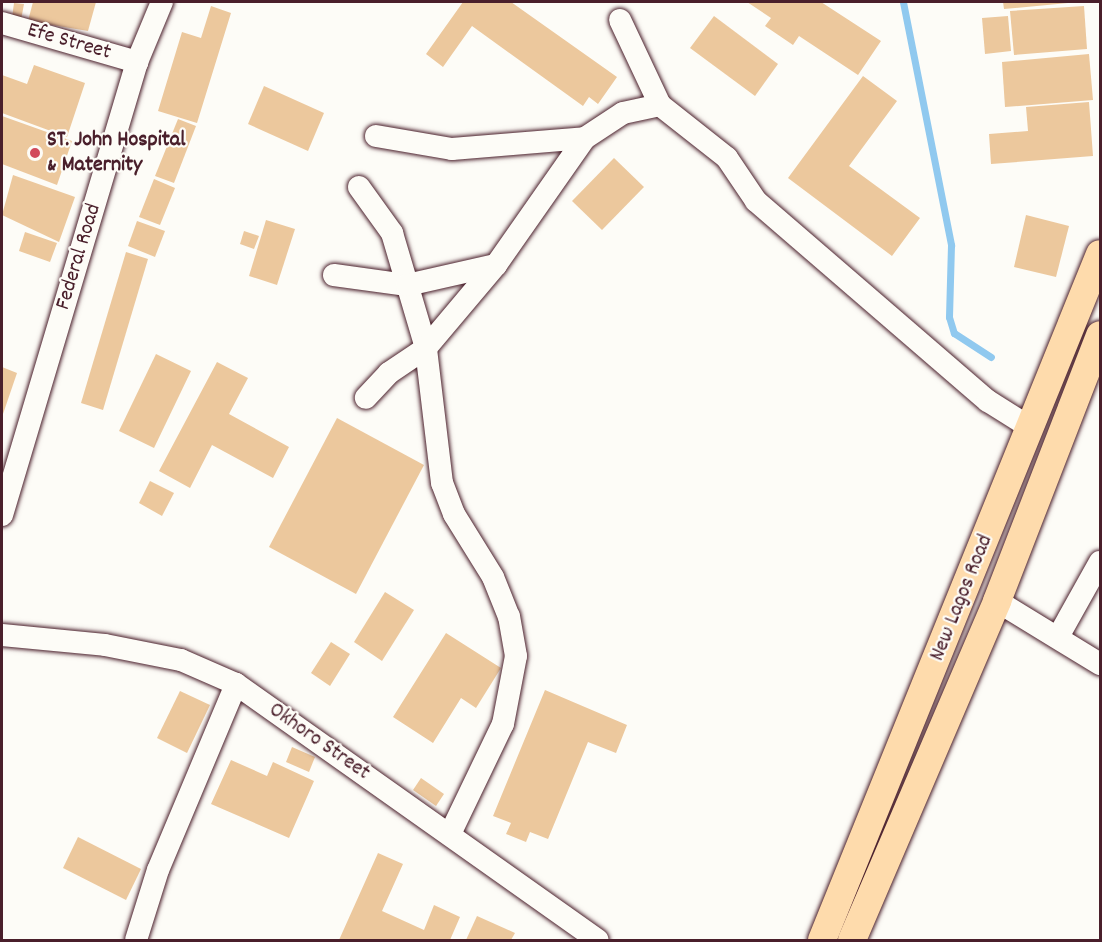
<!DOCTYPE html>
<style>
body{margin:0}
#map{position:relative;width:1102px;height:942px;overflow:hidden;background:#fdfcf7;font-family:Dekko,sans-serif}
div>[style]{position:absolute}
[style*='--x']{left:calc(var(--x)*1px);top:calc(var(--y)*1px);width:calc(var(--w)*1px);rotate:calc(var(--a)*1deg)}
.stream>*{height:7px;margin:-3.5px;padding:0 3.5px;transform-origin:3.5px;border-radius:3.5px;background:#90c9ef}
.building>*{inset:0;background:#ecc89d}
.roads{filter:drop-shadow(0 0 2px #4a1f2b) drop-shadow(0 0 2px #4a1f2b)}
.minor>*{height:22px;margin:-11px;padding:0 11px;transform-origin:11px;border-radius:11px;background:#fdfcf7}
.major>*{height:28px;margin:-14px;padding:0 14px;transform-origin:14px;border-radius:14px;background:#fedbac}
.dots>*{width:16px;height:16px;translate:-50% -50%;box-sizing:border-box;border:3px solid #fdfcf7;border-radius:50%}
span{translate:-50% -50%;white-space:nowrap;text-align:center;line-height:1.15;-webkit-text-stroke:4.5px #fdfcf7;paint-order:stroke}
.street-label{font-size:22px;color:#4a1f2b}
.poi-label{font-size:22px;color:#4a1f2b;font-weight:700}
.left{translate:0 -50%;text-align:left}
.frame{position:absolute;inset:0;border:3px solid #4a1f2b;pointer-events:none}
</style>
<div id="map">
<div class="stream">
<div style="--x:903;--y:2;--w:248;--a:78.8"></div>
<div style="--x:951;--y:245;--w:72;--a:91.6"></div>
<div style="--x:949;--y:317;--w:17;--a:73"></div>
<div style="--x:954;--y:333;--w:44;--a:33"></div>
</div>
<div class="building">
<div style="clip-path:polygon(33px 2px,96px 2px,88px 31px,28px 21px)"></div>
<div style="clip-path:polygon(463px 2px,511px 2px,617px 77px,598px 104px,589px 97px,583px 106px,472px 26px,443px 67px,426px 54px)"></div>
<div style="clip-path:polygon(747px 2px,821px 2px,881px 41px,858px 75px,799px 36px,793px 45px,765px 26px,771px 18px)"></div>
<div style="clip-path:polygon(1003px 2px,1068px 2px,1068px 3px,1004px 9px)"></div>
<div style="clip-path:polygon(14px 3px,24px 4px,21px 20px,12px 18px)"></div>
<div style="clip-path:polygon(211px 6px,231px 13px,197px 123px,158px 111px,182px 32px,201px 38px)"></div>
<div style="clip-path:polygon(1084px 6px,1087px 49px,1014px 55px,1010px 11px)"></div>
<div style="clip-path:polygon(714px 16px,778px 64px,755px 96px,690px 48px)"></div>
<div style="clip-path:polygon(1008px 16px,1011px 51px,985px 54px,982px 18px)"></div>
<div style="clip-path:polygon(1089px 54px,1093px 100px,1005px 107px,1002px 62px)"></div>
<div style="clip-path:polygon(34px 65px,85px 83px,67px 137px,2px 113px,2px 75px,27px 84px)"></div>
<div style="clip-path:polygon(863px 76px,897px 101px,849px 166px,920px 218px,892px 256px,788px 178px)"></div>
<div style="clip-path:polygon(264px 86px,324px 113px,308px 151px,248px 124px)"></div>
<div style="clip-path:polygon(1089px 102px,1093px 156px,991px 164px,989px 134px,1028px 131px,1026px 107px)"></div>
<div style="clip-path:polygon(2px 116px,72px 141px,57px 185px,2px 164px)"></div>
<div style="clip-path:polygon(178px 119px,196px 126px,174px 183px,155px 176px)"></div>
<div style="clip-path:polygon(614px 158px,644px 187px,602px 230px,572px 201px)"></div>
<div style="clip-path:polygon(13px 175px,75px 197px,59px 242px,2px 215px)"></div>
<div style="clip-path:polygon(154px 179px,175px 188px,160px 225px,139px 217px)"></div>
<div style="clip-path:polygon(1026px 215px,1069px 226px,1056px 277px,1014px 267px)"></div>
<div style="clip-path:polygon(266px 220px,295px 229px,277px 285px,249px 276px)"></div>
<div style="clip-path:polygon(137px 221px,165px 231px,155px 257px,128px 246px)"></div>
<div style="clip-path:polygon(244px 231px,259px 236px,254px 249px,240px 244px)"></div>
<div style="clip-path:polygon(25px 232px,57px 243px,50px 262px,19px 251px)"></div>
<div style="clip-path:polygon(126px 252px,148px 259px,103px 410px,81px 403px)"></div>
<div style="clip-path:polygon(156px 354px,191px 371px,154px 448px,119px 431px)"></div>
<div style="clip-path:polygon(217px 362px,248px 378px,229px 414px,289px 447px,273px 478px,212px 445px,190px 488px,159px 471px)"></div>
<div style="clip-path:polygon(2px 367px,17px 373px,3px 414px,2px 413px)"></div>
<div style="clip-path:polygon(337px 418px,424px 465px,356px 594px,269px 547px)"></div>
<div style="clip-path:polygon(150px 481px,174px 493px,162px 516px,139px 503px)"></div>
<div style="clip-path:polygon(385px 592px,414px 610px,382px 661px,354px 642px)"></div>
<div style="clip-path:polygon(446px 633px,501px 668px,476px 708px,461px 698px,433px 743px,393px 717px)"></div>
<div style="clip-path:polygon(331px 642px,350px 654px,330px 686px,311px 673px)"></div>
<div style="clip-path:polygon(545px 690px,627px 725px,616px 753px,588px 742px,548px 839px,530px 832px,526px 842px,506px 834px,511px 823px,493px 816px)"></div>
<div style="clip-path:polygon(180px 691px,210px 705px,187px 753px,157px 738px)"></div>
<div style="clip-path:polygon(292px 747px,315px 757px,309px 772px,286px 762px)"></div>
<div style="clip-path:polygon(231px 760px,267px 776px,273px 762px,314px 781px,289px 838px,211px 804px)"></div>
<div style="clip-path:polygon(421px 778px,444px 794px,436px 806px,413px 790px)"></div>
<div style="clip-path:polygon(78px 837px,141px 869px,126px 900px,63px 868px)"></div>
<div style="clip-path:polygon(378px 853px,403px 864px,382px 911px,424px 930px,434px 905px,460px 917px,450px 940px,339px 940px)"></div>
<div style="clip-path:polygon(477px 916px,515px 933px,511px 940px,466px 940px)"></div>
</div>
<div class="roads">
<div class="minor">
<div style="--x:620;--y:20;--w:94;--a:64.8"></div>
<div style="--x:660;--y:105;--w:85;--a:38.3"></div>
<div style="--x:727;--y:158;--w:52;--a:56"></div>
<div style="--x:756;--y:201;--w:306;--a:40.8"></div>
<div style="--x:988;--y:401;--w:51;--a:32.1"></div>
<div style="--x:2;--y:23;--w:141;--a:16.1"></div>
<div style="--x:376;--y:136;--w:77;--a:9.7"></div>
<div style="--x:452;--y:149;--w:133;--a:-4.7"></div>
<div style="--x:359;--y:187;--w:57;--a:54.3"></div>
<div style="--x:392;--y:233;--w:120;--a:73.5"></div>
<div style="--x:426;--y:348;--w:45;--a:146"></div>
<div style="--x:389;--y:373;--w:34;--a:133"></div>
<div style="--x:334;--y:275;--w:74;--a:7.8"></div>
<div style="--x:407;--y:285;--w:91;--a:-12.7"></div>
<div style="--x:2;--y:515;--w:473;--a:-73.4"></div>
<div style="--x:137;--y:62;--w:65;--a:-67.4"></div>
<div style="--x:997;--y:601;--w:121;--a:31.5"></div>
<div style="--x:2;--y:635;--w:103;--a:5.5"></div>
<div style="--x:105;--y:645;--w:77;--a:11.2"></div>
<div style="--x:181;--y:660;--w:60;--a:23.6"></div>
<div style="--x:236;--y:684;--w:443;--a:35.3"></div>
<div style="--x:1058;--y:637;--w:86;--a:-60.8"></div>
<div style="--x:450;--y:834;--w:122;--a:-64.3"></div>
<div style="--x:503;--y:724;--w:69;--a:-79.2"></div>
<div style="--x:516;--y:656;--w:40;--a:-100"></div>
<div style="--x:509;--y:617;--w:43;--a:-111.8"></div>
<div style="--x:493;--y:577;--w:74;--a:-121.8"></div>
<div style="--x:454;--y:514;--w:33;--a:-111"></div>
<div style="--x:442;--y:483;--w:136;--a:-96.8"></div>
<div style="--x:426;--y:348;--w:109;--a:-49.9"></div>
<div style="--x:496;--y:265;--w:155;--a:-55"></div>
<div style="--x:585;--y:138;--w:45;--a:-33.3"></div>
<div style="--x:623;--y:113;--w:38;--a:-12"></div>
<div style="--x:136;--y:940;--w:73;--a:-72.6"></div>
<div style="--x:158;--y:870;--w:202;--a:-67.2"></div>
</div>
<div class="major">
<div style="--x:822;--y:940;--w:740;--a:-67.94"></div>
<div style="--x:852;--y:940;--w:369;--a:-66.8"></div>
<div style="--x:997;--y:601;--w:285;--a:-68.8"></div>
</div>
</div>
<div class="dots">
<div style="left:35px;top:153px;background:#d1495b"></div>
</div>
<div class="street-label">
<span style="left:69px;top:42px;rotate:16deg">Efe Street</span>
<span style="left:79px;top:257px;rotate:-73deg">Federal Road</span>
<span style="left:962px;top:598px;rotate:-68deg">New Lagos Road</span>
<span style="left:319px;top:742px;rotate:35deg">Okhoro Street</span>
</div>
<div class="poi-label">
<span class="left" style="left:47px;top:153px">ST. John Hospital<br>&amp; Maternity</span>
</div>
<div class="frame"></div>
</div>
